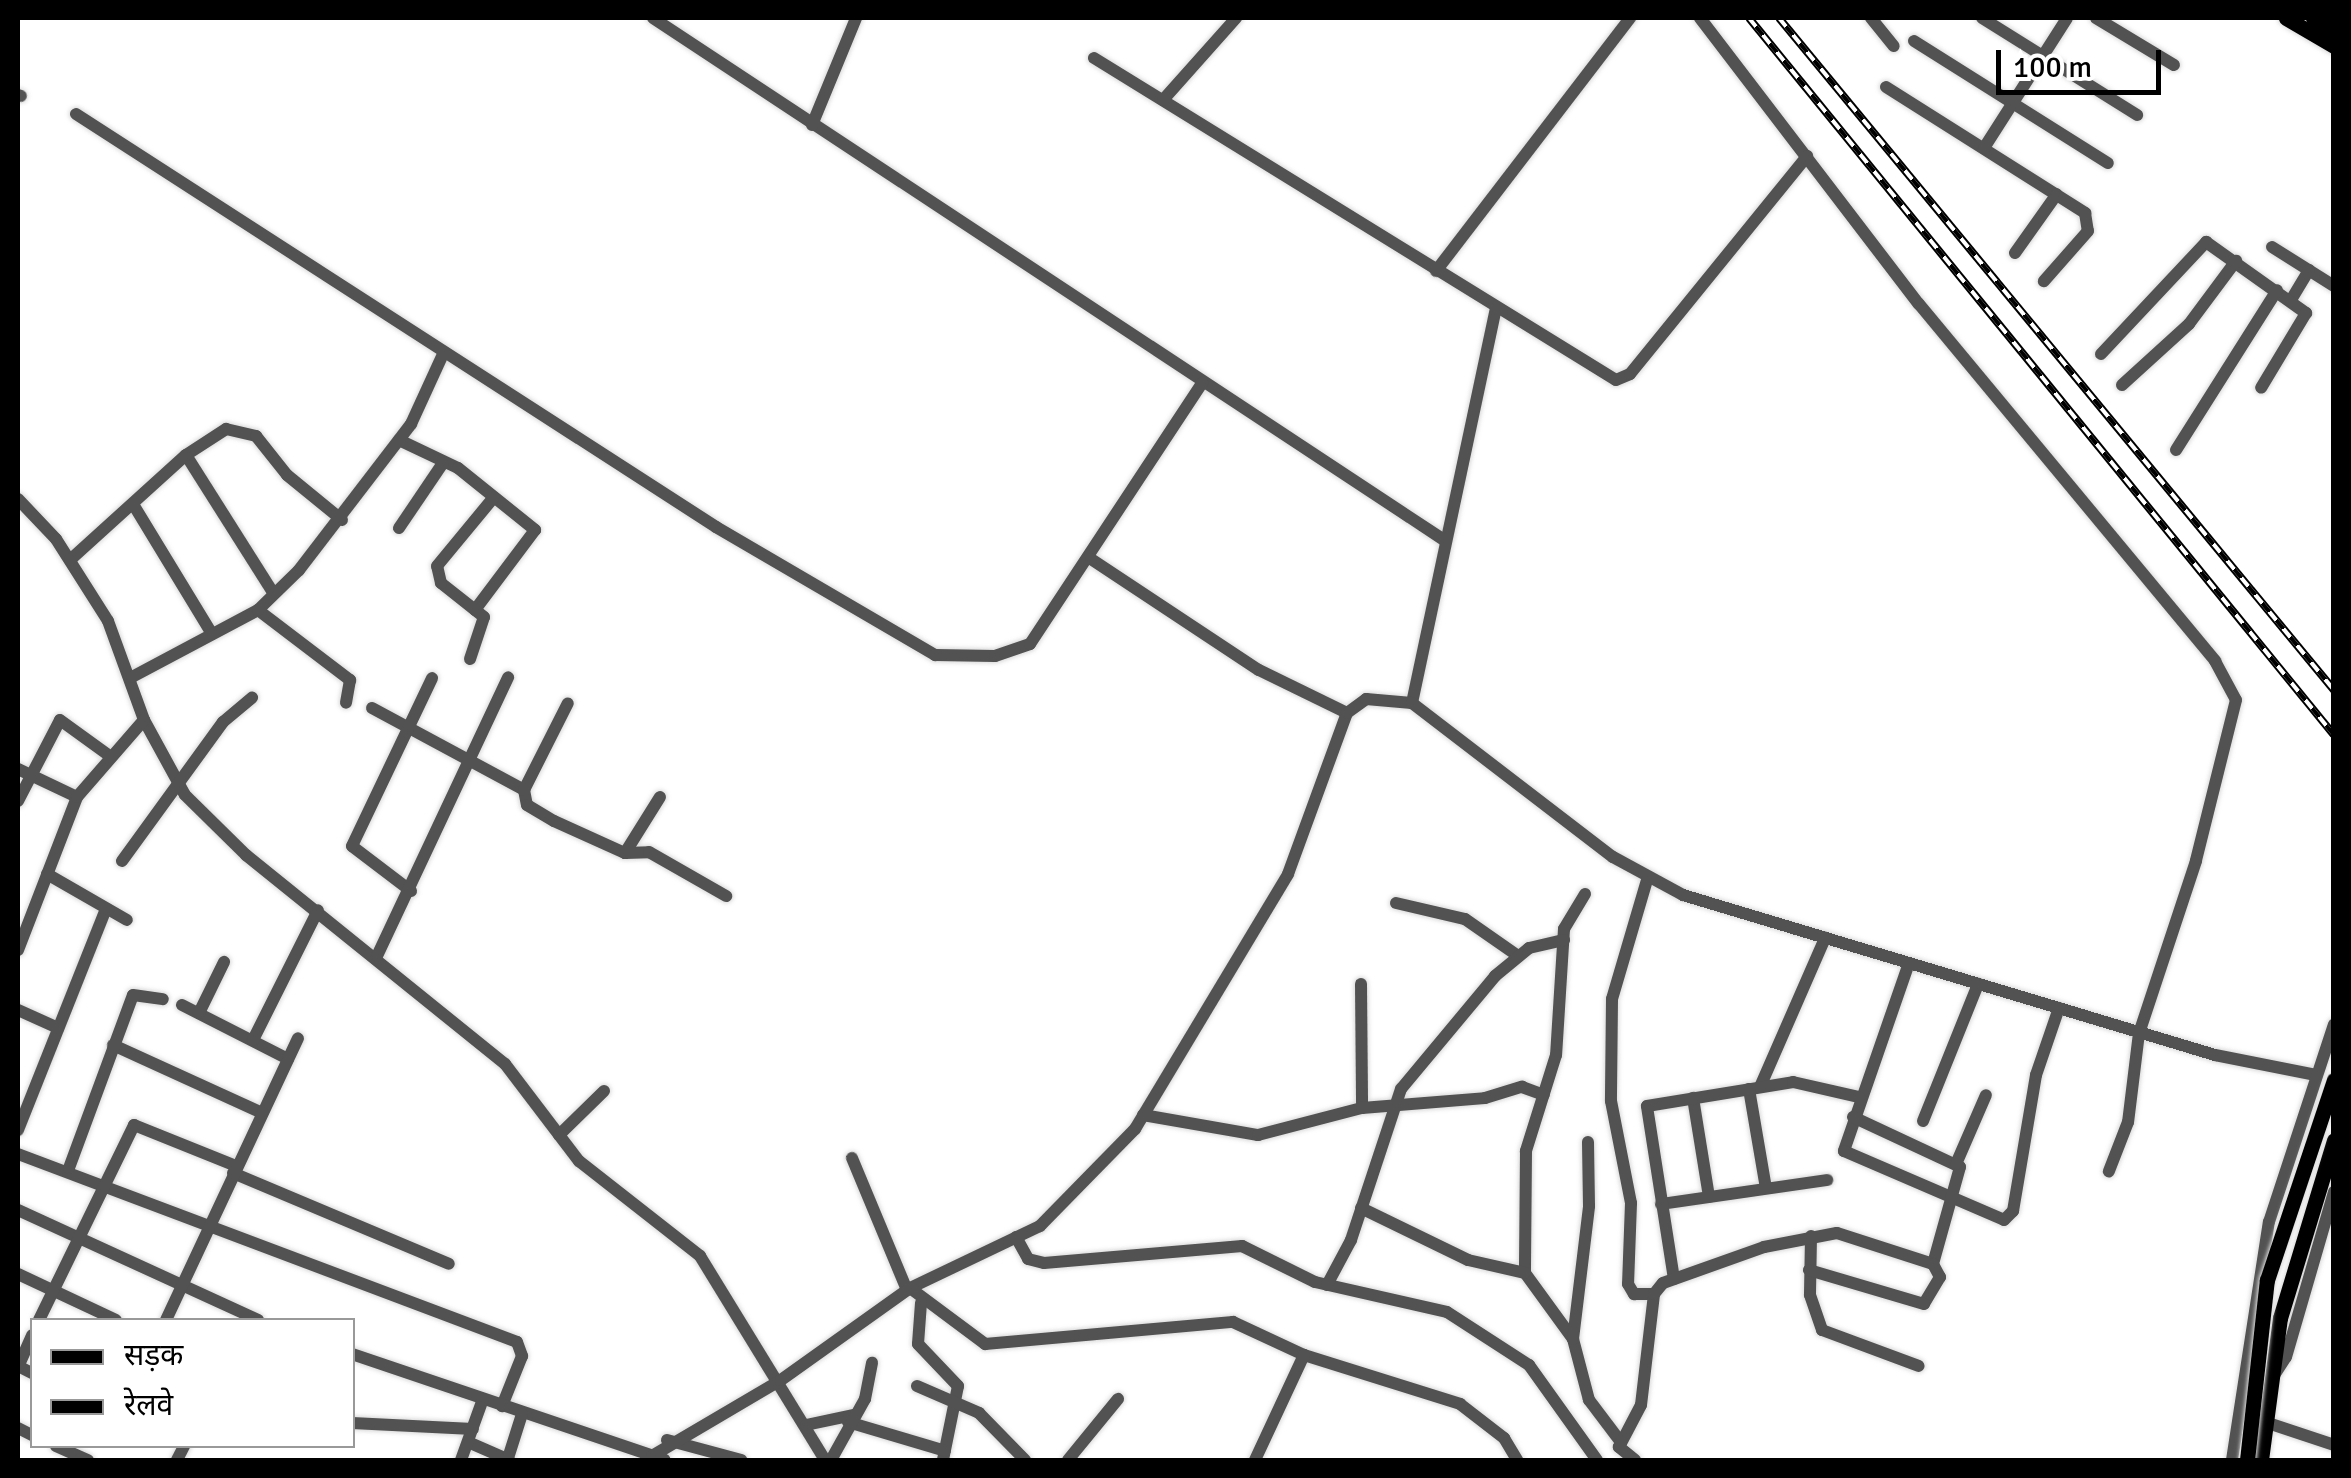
<!DOCTYPE html>
<meta charset="utf-8">
<style>
body{margin:0}
#map{position:relative;width:2351px;height:1478px;overflow:hidden;background:#fff;font-family:Signika,"Noto Sans Devanagari",sans-serif}
div>[style]{position:absolute}
[style*='--x']{left:calc(var(--x)*1px);top:calc(var(--y)*1px);width:calc(var(--w)*1px);rotate:calc(var(--a)*1deg)}
.roads{filter:drop-shadow(0 0 2px #dbdbdb) drop-shadow(0 0 2px #dbdbdb)}
.minor>*{height:12px;margin:-6px;padding:0 6px;transform-origin:6px;border-radius:6px;background:#525252}
.major>*{height:15px;margin:-7.5px;padding:0 7.5px;transform-origin:7.5px;border-radius:7.5px;background:#000}
.rail>*{height:8px;margin-top:-4px;transform-origin:0;background:repeating-linear-gradient(90deg,#fff 0 11px,#000 0 22px);box-sizing:border-box;border-block:2px solid #000}
.bridges{filter:drop-shadow(0 0 2px #dbdbdb) drop-shadow(0 0 2px #dbdbdb)}
.major-bridge>*{height:15px;margin:-7.5px;padding:0 7.5px;transform-origin:7.5px;border-radius:7.5px;background:#000}
span{translate:-50% -50%;white-space:nowrap;text-align:center;line-height:1.15;-webkit-text-stroke:9px #fff;paint-order:stroke}
.frame{position:absolute;inset:0;border:20px solid #000;pointer-events:none}
.legend{position:absolute;left:30px;top:1318px;width:325px;height:130px;box-sizing:border-box;background:#fff;border:2px solid #999;margin:0;padding:12px 18px;list-style:none;font-size:30px;color:#000}
.legend li{display:flex;align-items:center;gap:20px;height:50px}
.legend b{width:50px;border:2px solid #999}
.scale{position:absolute;left:1996px;top:50px;width:165px;height:45px;box-sizing:border-box;border:5px solid #000;border-top:0;padding-left:12px;font-size:30px;line-height:35px;white-space:nowrap;color:#000;-webkit-text-stroke:8px #fff;paint-order:stroke}
</style>
<div id="map">
<div class="roads">
<div class="minor">
<div style="--x:653;--y:18;--w:948;--a:33.42"></div>
<div style="--x:1700;--y:18;--w:360;--a:52.6"></div>
<div style="--x:1919;--y:304;--w:464;--a:50.3"></div>
<div style="--x:2215;--y:661;--w:44;--a:61.7"></div>
<div style="--x:2236;--y:700;--w:166;--a:104"></div>
<div style="--x:2196;--y:861;--w:181;--a:108.3"></div>
<div style="--x:2139;--y:1033;--w:90;--a:97"></div>
<div style="--x:2128;--y:1122;--w:53;--a:111.2"></div>
<div style="--x:1871;--y:18;--w:36;--a:51"></div>
<div style="--x:1982;--y:18;--w:183;--a:32"></div>
<div style="--x:2096;--y:18;--w:91;--a:31.1"></div>
<div style="--x:1914;--y:41;--w:229;--a:32.2"></div>
<div style="--x:1094;--y:58;--w:613;--a:31.67"></div>
<div style="--x:1616;--y:380;--w:15;--a:-23"></div>
<div style="--x:1630;--y:374;--w:281;--a:-50.9"></div>
<div style="--x:1886;--y:87;--w:236;--a:32.3"></div>
<div style="--x:2085;--y:213;--w:18;--a:81"></div>
<div style="--x:2088;--y:231;--w:67;--a:131.3"></div>
<div style="--x:18;--y:95;--w:3;--a:18"></div>
<div style="--x:1163;--y:100;--w:110;--a:-48.3"></div>
<div style="--x:76;--y:114;--w:762;--a:32.83"></div>
<div style="--x:716;--y:527;--w:254;--a:30.3"></div>
<div style="--x:935;--y:655;--w:60;--a:1"></div>
<div style="--x:995;--y:656;--w:37;--a:-19"></div>
<div style="--x:1030;--y:644;--w:313;--a:-56.6"></div>
<div style="--x:812;--y:125;--w:116;--a:-67.6"></div>
<div style="--x:1984;--y:148;--w:154;--a:-57.4"></div>
<div style="--x:2272;--y:247;--w:73;--a:32.2"></div>
<div style="--x:2015;--y:253;--w:72;--a:-54.6"></div>
<div style="--x:1436;--y:271;--w:319;--a:-52.5"></div>
<div style="--x:2291;--y:300;--w:35;--a:-59"></div>
<div style="--x:2101;--y:354;--w:154;--a:-46.8"></div>
<div style="--x:2206;--y:242;--w:123;--a:35.4"></div>
<div style="--x:2306;--y:313;--w:87;--a:121"></div>
<div style="--x:2122;--y:385;--w:91;--a:-42.3"></div>
<div style="--x:2189;--y:324;--w:79;--a:-53.3"></div>
<div style="--x:399;--y:440;--w:65;--a:25.4"></div>
<div style="--x:458;--y:468;--w:99;--a:38.8"></div>
<div style="--x:535;--y:530;--w:100;--a:126.9"></div>
<div style="--x:2176;--y:450;--w:189;--a:-57.7"></div>
<div style="--x:186;--y:455;--w:161;--a:57.7"></div>
<div style="--x:18;--y:499;--w:55;--a:46.5"></div>
<div style="--x:56;--y:539;--w:97;--a:57.6"></div>
<div style="--x:108;--y:621;--w:105;--a:70"></div>
<div style="--x:144;--y:720;--w:85;--a:61.3"></div>
<div style="--x:185;--y:795;--w:86;--a:44.5"></div>
<div style="--x:246;--y:855;--w:333;--a:38.9"></div>
<div style="--x:505;--y:1064;--w:122;--a:52.7"></div>
<div style="--x:579;--y:1161;--w:154;--a:38.1"></div>
<div style="--x:700;--y:1256;--w:239;--a:58.5"></div>
<div style="--x:133;--y:504;--w:152;--a:58.7"></div>
<div style="--x:399;--y:528;--w:78;--a:-55.9"></div>
<div style="--x:1091;--y:559;--w:201;--a:33.5"></div>
<div style="--x:1259;--y:670;--w:98;--a:26"></div>
<div style="--x:70;--y:560;--w:156;--a:-42.2"></div>
<div style="--x:186;--y:455;--w:48;--a:-33"></div>
<div style="--x:226;--y:429;--w:31;--a:13"></div>
<div style="--x:256;--y:436;--w:50;--a:51.5"></div>
<div style="--x:287;--y:475;--w:71;--a:39.3"></div>
<div style="--x:258;--y:610;--w:116;--a:37.3"></div>
<div style="--x:350;--y:680;--w:23;--a:100"></div>
<div style="--x:470;--y:659;--w:44;--a:-71.6"></div>
<div style="--x:484;--y:617;--w:55;--a:-141.7"></div>
<div style="--x:441;--y:583;--w:17;--a:-103"></div>
<div style="--x:437;--y:566;--w:89;--a:-50.4"></div>
<div style="--x:132;--y:677;--w:143;--a:-28"></div>
<div style="--x:258;--y:610;--w:57;--a:-44.3"></div>
<div style="--x:299;--y:570;--w:184;--a:-52.5"></div>
<div style="--x:411;--y:424;--w:79;--a:-65.4"></div>
<div style="--x:1412;--y:703;--w:403;--a:-78"></div>
<div style="--x:372;--y:708;--w:173;--a:28.3"></div>
<div style="--x:524;--y:790;--w:15;--a:79"></div>
<div style="--x:527;--y:805;--w:31;--a:31"></div>
<div style="--x:554;--y:821;--w:78;--a:24.3"></div>
<div style="--x:625;--y:853;--w:24;--a:-2"></div>
<div style="--x:649;--y:852;--w:89;--a:29.7"></div>
<div style="--x:18;--y:769;--w:65;--a:25.4"></div>
<div style="--x:524;--y:790;--w:97;--a:-63.2"></div>
<div style="--x:18;--y:801;--w:91;--a:-62.6"></div>
<div style="--x:60;--y:720;--w:58;--a:35.9"></div>
<div style="--x:625;--y:853;--w:66;--a:-58"></div>
<div style="--x:122;--y:861;--w:172;--a:-54"></div>
<div style="--x:223;--y:722;--w:38;--a:-40"></div>
<div style="--x:47;--y:874;--w:92;--a:29.9"></div>
<div style="--x:1647;--y:880;--w:124;--a:106.4"></div>
<div style="--x:1612;--y:999;--w:102;--a:90.6"></div>
<div style="--x:1611;--y:1101;--w:104;--a:78.9"></div>
<div style="--x:1631;--y:1203;--w:81;--a:92.1"></div>
<div style="--x:1628;--y:1284;--w:12;--a:59"></div>
<div style="--x:1634;--y:1294;--w:20;--a:0"></div>
<div style="--x:411;--y:891;--w:74;--a:-142.7"></div>
<div style="--x:352;--y:846;--w:186;--a:-64.5"></div>
<div style="--x:1585;--y:894;--w:41;--a:121"></div>
<div style="--x:1564;--y:929;--w:126;--a:93.6"></div>
<div style="--x:1556;--y:1055;--w:101;--a:107.4"></div>
<div style="--x:1526;--y:1151;--w:122;--a:90.5"></div>
<div style="--x:1525;--y:1273;--w:82;--a:54"></div>
<div style="--x:1573;--y:1339;--w:63;--a:75.3"></div>
<div style="--x:1589;--y:1400;--w:51;--a:52.9"></div>
<div style="--x:1396;--y:903;--w:71;--a:13.1"></div>
<div style="--x:1465;--y:919;--w:65;--a:34.9"></div>
<div style="--x:18;--y:950;--w:164;--a:-68.9"></div>
<div style="--x:77;--y:797;--w:102;--a:-49"></div>
<div style="--x:377;--y:956;--w:308;--a:-64.8"></div>
<div style="--x:1909;--y:963;--w:199;--a:109.1"></div>
<div style="--x:1844;--y:1151;--w:174;--a:23.3"></div>
<div style="--x:2004;--y:1220;--w:13;--a:-45"></div>
<div style="--x:2013;--y:1211;--w:138;--a:-80.4"></div>
<div style="--x:2036;--y:1075;--w:71;--a:-71.1"></div>
<div style="--x:1361;--y:984;--w:124;--a:89.5"></div>
<div style="--x:182;--y:1005;--w:119;--a:27"></div>
<div style="--x:18;--y:1010;--w:44;--a:24.2"></div>
<div style="--x:199;--y:1013;--w:57;--a:-63.9"></div>
<div style="--x:253;--y:1040;--w:145;--a:-63.4"></div>
<div style="--x:113;--y:1045;--w:164;--a:24.5"></div>
<div style="--x:1760;--y:1087;--w:163;--a:-66.4"></div>
<div style="--x:1749;--y:1089;--w:100;--a:80.3"></div>
<div style="--x:1693;--y:1098;--w:100;--a:80.8"></div>
<div style="--x:1143;--y:1115;--w:117;--a:9.9"></div>
<div style="--x:1258;--y:1135;--w:107;--a:-14.6"></div>
<div style="--x:1362;--y:1108;--w:123;--a:-4.6"></div>
<div style="--x:1485;--y:1098;--w:39;--a:-17"></div>
<div style="--x:1522;--y:1087;--w:23;--a:20"></div>
<div style="--x:1853;--y:1117;--w:118;--a:25"></div>
<div style="--x:1960;--y:1167;--w:101;--a:105.6"></div>
<div style="--x:1923;--y:1121;--w:148;--a:-68.1"></div>
<div style="--x:18;--y:1130;--w:238;--a:-68.3"></div>
<div style="--x:559;--y:1135;--w:63;--a:-44.4"></div>
<div style="--x:18;--y:1154;--w:533;--a:20.64"></div>
<div style="--x:517;--y:1342;--w:15;--a:70"></div>
<div style="--x:522;--y:1356;--w:54;--a:111.8"></div>
<div style="--x:852;--y:1158;--w:143;--a:67.4"></div>
<div style="--x:1956;--y:1164;--w:75;--a:-66.5"></div>
<div style="--x:69;--y:1168;--w:184;--a:-69.7"></div>
<div style="--x:133;--y:995;--w:30;--a:8"></div>
<div style="--x:233;--y:1173;--w:234;--a:22.8"></div>
<div style="--x:1661;--y:1204;--w:168;--a:-8.2"></div>
<div style="--x:1361;--y:1208;--w:119;--a:25.9"></div>
<div style="--x:1468;--y:1260;--w:58;--a:12.8"></div>
<div style="--x:18;--y:1210;--w:264;--a:24.6"></div>
<div style="--x:1811;--y:1236;--w:59;--a:91"></div>
<div style="--x:1810;--y:1295;--w:37;--a:71"></div>
<div style="--x:1822;--y:1330;--w:103;--a:20.4"></div>
<div style="--x:1016;--y:1237;--w:25;--a:61"></div>
<div style="--x:1028;--y:1259;--w:16;--a:14"></div>
<div style="--x:1044;--y:1263;--w:199;--a:-4.9"></div>
<div style="--x:1242;--y:1246;--w:81;--a:26.3"></div>
<div style="--x:1315;--y:1282;--w:135;--a:12.8"></div>
<div style="--x:1447;--y:1312;--w:98;--a:32.9"></div>
<div style="--x:1529;--y:1365;--w:117;--a:54.4"></div>
<div style="--x:18;--y:1274;--w:108;--a:25.1"></div>
<div style="--x:1674;--y:1279;--w:175;--a:-98.9"></div>
<div style="--x:1647;--y:1106;--w:148;--a:-9.3"></div>
<div style="--x:1793;--y:1082;--w:68;--a:12.8"></div>
<div style="--x:1327;--y:1285;--w:51;--a:-61.9"></div>
<div style="--x:1351;--y:1240;--w:159;--a:-71.7"></div>
<div style="--x:1401;--y:1089;--w:147;--a:-50.2"></div>
<div style="--x:1495;--y:976;--w:44;--a:-39.5"></div>
<div style="--x:1529;--y:948;--w:36;--a:-13"></div>
<div style="--x:910;--y:1288;--w:94;--a:36.7"></div>
<div style="--x:985;--y:1344;--w:249;--a:-5.1"></div>
<div style="--x:1233;--y:1322;--w:78;--a:24.9"></div>
<div style="--x:1304;--y:1355;--w:164;--a:17.4"></div>
<div style="--x:1460;--y:1404;--w:56;--a:37.7"></div>
<div style="--x:1504;--y:1438;--w:26;--a:59"></div>
<div style="--x:921;--y:1303;--w:41;--a:94.2"></div>
<div style="--x:918;--y:1344;--w:58;--a:46.4"></div>
<div style="--x:958;--y:1386;--w:76;--a:101.5"></div>
<div style="--x:39;--y:1320;--w:217;--a:-64"></div>
<div style="--x:134;--y:1125;--w:110;--a:21.9"></div>
<div style="--x:166;--y:1320;--w:311;--a:-64.9"></div>
<div style="--x:1573;--y:1339;--w:134;--a:-83.1"></div>
<div style="--x:1589;--y:1206;--w:64;--a:-90.9"></div>
<div style="--x:352;--y:1354;--w:330;--a:18.7"></div>
<div style="--x:18;--y:1366;--w:16;--a:27"></div>
<div style="--x:18;--y:1367;--w:35;--a:-66"></div>
<div style="--x:2271;--y:1380;--w:27;--a:-57"></div>
<div style="--x:2286;--y:1357;--w:172;--a:-73.8"></div>
<div style="--x:917;--y:1386;--w:68;--a:23.5"></div>
<div style="--x:979;--y:1413;--w:66;--a:45.6"></div>
<div style="--x:848;--y:1422;--w:101;--a:16.6"></div>
<div style="--x:2265;--y:1422;--w:73;--a:18.4"></div>
<div style="--x:352;--y:1423;--w:121;--a:2.8"></div>
<div style="--x:806;--y:1425;--w:49;--a:-11.8"></div>
<div style="--x:18;--y:1428;--w:16;--a:27"></div>
<div style="--x:667;--y:1440;--w:77;--a:15.1"></div>
<div style="--x:468;--y:1442;--w:45;--a:23.7"></div>
<div style="--x:56;--y:1446;--w:35;--a:24"></div>
<div style="--x:509;--y:1455;--w:43;--a:-72.4"></div>
<div style="--x:652;--y:1456;--w:150;--a:-30.5"></div>
<div style="--x:781;--y:1380;--w:158;--a:-35.5"></div>
<div style="--x:910;--y:1288;--w:144;--a:-25.5"></div>
<div style="--x:1040;--y:1226;--w:136;--a:-45.6"></div>
<div style="--x:1135;--y:1129;--w:297;--a:-59"></div>
<div style="--x:1288;--y:874;--w:171;--a:-69.9"></div>
<div style="--x:1347;--y:713;--w:24;--a:-36"></div>
<div style="--x:1366;--y:699;--w:46;--a:5"></div>
<div style="--x:1412;--y:703;--w:253;--a:37.5"></div>
<div style="--x:1613;--y:857;--w:80;--a:28.5"></div>
<div style="--x:1683;--y:895;--w:556;--a:16.74"></div>
<div style="--x:2215;--y:1055;--w:103;--a:11.2"></div>
<div style="--x:177;--y:1460;--w:16;--a:-63"></div>
<div style="--x:461;--y:1460;--w:65;--a:-70.2"></div>
<div style="--x:831;--y:1460;--w:70;--a:-60.9"></div>
<div style="--x:865;--y:1399;--w:37;--a:-79"></div>
<div style="--x:1068;--y:1460;--w:79;--a:-50.7"></div>
<div style="--x:1255;--y:1460;--w:116;--a:-65"></div>
<div style="--x:1635;--y:1460;--w:21;--a:-141"></div>
<div style="--x:1619;--y:1447;--w:47;--a:-62.4"></div>
<div style="--x:1641;--y:1405;--w:112;--a:-83.3"></div>
<div style="--x:1654;--y:1294;--w:14;--a:-51"></div>
<div style="--x:1663;--y:1283;--w:107;--a:-19.6"></div>
<div style="--x:1764;--y:1247;--w:74;--a:-10.9"></div>
<div style="--x:1837;--y:1233;--w:101;--a:17.9"></div>
<div style="--x:1933;--y:1264;--w:15;--a:62"></div>
<div style="--x:1940;--y:1277;--w:31;--a:121"></div>
<div style="--x:1924;--y:1304;--w:120;--a:-163.5"></div>
<div style="--x:2232;--y:1460;--w:241;--a:-81.2"></div>
<div style="--x:2269;--y:1222;--w:208;--a:-71.8"></div>
</div>
<div class="major">
<div style="--x:2286;--y:18;--w:56;--a:30.3"></div>
<div style="--x:2313;--y:18;--w:24;--a:30"></div>
<div style="--x:2261;--y:1460;--w:143;--a:-82.4"></div>
<div style="--x:2280;--y:1318;--w:186;--a:-73.1"></div>
</div>
</div>
<div class="rail">
<div style="--x:1749;--y:18;--w:925;--a:50.79"></div>
<div style="--x:1779;--y:18;--w:872;--a:50.45"></div>
</div>
<div class="bridges">
<div class="major-bridge">
<div style="--x:2247;--y:1460;--w:181;--a:-83.7"></div>
<div style="--x:2267;--y:1280;--w:211;--a:-71.5"></div>
</div>
</div>
<div class="frame"></div>
<ul class="legend">
<li><b style="height:12px;background:#000"></b>सड़क</li>
<li><b style="height:12px;background:#000"></b>रेलवे</li>
</ul>
<div class="scale">100 m</div>
</div>
